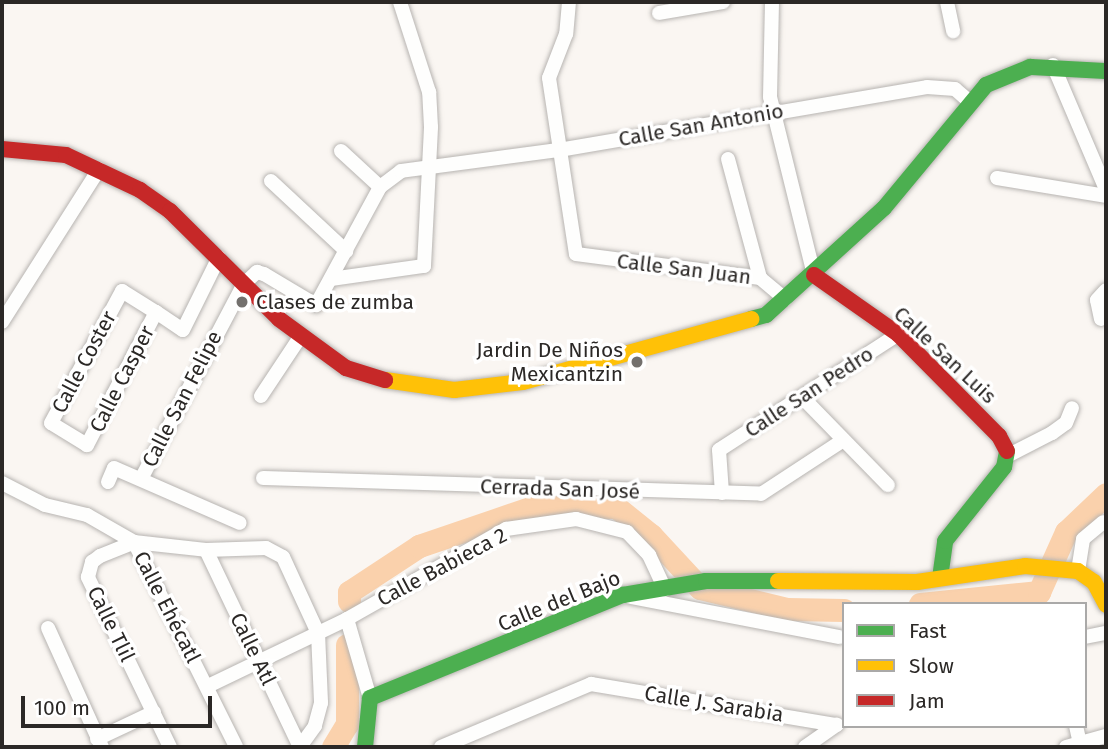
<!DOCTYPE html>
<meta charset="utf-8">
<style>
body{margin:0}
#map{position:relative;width:1108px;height:749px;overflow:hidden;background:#faf6f2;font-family:"Fira Sans",sans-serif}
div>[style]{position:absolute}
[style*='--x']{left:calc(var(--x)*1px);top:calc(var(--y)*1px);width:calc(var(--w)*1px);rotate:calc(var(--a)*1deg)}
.river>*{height:23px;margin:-11.5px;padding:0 11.5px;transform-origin:11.5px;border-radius:11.5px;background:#fad1ac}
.roads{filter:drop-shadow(0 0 2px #b7b4b1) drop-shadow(0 0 2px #b7b4b1)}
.street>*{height:14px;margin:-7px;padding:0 7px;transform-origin:7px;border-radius:7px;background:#fefefd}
.fast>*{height:16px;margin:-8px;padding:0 8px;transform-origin:8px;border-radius:8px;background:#4caf50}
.slow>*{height:16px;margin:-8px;padding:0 8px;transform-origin:8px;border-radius:8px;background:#ffc107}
.jam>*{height:16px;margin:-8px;padding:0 8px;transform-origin:8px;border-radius:8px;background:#c62828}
.dots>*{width:19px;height:19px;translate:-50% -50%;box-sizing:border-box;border:4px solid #fff;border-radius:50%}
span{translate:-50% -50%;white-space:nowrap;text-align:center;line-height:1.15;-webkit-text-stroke:7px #fff;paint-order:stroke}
.street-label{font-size:21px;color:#2b2826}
.poi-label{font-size:21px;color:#2b2826}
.left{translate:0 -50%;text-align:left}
.right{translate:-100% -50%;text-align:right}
.frame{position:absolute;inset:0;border:4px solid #2b2826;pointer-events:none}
.legend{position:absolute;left:842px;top:602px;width:245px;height:126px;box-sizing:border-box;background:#fff;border:2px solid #aaa9a8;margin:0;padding:9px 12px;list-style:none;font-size:21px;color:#2b2826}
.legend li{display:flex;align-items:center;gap:14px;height:35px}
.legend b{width:35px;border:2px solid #aaa9a8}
.scale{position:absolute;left:21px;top:696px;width:191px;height:32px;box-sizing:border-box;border:4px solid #2b2826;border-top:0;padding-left:9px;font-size:21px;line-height:24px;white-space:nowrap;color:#2b2826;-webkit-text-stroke:5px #fff;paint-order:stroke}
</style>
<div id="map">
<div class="river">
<div style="--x:349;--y:601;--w:9;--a:-90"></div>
<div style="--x:349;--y:592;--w:84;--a:-33.3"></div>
<div style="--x:419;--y:546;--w:120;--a:-18.9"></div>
<div style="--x:533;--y:507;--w:83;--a:0"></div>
<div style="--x:616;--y:507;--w:45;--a:38.7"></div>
<div style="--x:651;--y:535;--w:72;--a:47.2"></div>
<div style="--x:700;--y:588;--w:89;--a:13.6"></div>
<div style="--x:787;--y:609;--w:57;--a:1"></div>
<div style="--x:920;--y:604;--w:120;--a:-5.8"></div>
<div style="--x:1039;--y:592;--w:66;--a:-65.8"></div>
<div style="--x:1066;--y:532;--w:55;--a:-43.5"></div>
<div style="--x:333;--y:747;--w:27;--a:-59"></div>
<div style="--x:347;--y:724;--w:79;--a:-90"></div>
</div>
<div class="roads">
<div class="street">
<div style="--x:569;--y:2;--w:32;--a:95"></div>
<div style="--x:566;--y:34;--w:47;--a:111.1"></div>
<div style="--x:549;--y:78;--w:178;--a:81.3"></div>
<div style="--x:576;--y:254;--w:186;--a:7.4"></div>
<div style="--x:760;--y:278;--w:33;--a:40"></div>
<div style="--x:772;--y:2;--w:95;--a:91.2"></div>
<div style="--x:770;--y:97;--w:183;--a:76.1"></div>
<div style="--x:947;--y:2;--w:30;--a:78"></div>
<div style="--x:659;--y:13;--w:65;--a:-9.8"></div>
<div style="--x:1053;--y:65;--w:135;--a:66.9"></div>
<div style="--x:341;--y:151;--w:53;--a:42.7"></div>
<div style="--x:728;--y:159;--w:123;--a:74.9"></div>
<div style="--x:997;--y:178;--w:110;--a:9.4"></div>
<div style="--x:271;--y:181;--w:103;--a:43"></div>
<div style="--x:331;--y:279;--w:94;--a:-8"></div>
<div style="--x:424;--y:266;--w:139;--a:-87.1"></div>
<div style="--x:431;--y:127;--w:35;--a:-93"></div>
<div style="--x:429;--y:92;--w:95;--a:-107.9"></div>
<div style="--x:156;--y:312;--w:150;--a:117.4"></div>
<div style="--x:87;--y:445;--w:42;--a:-148.6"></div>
<div style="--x:51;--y:423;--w:150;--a:-61.7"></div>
<div style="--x:122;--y:291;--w:40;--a:32"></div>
<div style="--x:156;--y:312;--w:32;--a:34"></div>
<div style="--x:183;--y:330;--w:81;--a:-63.7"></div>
<div style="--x:1101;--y:319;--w:19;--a:-102"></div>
<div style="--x:1097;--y:300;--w:13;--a:-48"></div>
<div style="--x:2;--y:322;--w:181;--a:-57.6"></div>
<div style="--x:261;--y:396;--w:71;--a:-56.5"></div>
<div style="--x:802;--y:397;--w:123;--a:45.7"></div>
<div style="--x:1009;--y:455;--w:48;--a:-27.1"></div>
<div style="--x:1052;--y:433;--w:17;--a:-36"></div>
<div style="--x:1066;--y:423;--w:16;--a:-68"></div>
<div style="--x:263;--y:478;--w:498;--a:1.8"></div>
<div style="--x:761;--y:494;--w:97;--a:-33.2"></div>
<div style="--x:141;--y:479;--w:221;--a:-62.2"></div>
<div style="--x:244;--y:284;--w:18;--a:-43"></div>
<div style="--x:257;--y:272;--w:7;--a:16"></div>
<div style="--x:264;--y:274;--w:61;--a:30.8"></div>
<div style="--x:316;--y:305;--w:134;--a:-61.5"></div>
<div style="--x:380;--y:187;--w:26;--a:-37"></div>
<div style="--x:401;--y:171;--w:159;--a:-7.6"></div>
<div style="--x:559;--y:150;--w:373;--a:-9.7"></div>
<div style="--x:927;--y:87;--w:28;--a:4"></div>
<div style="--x:955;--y:89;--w:20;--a:41"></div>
<div style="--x:108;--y:482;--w:15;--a:-67"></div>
<div style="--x:114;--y:468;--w:137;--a:23.6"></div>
<div style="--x:2;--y:483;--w:48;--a:27.1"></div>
<div style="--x:45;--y:505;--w:43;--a:13.4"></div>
<div style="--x:87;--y:515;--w:54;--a:29.9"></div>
<div style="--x:134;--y:542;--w:229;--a:63.5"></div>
<div style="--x:722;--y:493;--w:43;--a:-94"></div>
<div style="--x:719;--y:450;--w:213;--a:-32.9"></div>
<div style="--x:206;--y:550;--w:218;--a:64.5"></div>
<div style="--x:1078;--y:571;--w:32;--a:-81"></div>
<div style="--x:1083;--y:539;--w:26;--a:-40"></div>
<div style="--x:631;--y:597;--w:212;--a:10.9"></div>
<div style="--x:347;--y:619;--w:82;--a:73.8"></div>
<div style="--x:48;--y:628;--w:131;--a:65.6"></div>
<div style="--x:1085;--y:637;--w:21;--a:-11"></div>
<div style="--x:208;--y:686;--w:154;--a:-25.7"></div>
<div style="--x:347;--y:619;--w:183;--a:-29.5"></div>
<div style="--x:506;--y:529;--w:71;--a:-8.1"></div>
<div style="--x:576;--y:519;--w:53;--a:14.3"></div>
<div style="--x:627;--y:532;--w:32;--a:46"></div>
<div style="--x:649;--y:555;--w:38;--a:65"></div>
<div style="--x:1076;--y:726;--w:17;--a:77"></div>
<div style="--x:97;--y:739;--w:63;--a:-25.3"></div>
<div style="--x:170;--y:747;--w:189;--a:-115.8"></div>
<div style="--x:88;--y:577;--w:16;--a:-75"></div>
<div style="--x:92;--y:562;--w:10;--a:-37"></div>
<div style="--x:100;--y:556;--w:37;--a:-22"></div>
<div style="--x:134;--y:542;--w:72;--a:6.3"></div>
<div style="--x:206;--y:550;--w:60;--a:-1.9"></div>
<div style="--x:266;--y:548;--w:19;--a:28"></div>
<div style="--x:283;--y:557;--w:84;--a:65.3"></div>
<div style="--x:318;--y:633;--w:70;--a:87.5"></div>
<div style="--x:321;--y:703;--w:24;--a:105"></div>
<div style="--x:315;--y:726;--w:26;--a:126"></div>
<div style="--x:441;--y:747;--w:163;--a:-22.8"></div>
<div style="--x:591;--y:684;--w:249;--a:9.5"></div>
<div style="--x:805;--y:747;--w:39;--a:-35"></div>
<div style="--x:1066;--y:747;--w:41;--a:-15.4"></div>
</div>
<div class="fast">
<div style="--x:751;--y:319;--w:16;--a:-15"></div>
<div style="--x:766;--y:315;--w:159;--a:-42.2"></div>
<div style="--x:884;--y:208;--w:160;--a:-50.3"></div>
<div style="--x:986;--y:85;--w:48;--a:-22.2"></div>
<div style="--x:1030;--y:67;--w:76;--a:3"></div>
<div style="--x:940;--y:578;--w:37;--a:-82"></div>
<div style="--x:945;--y:541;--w:95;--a:-51.4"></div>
<div style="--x:1004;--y:467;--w:16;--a:-79"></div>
<div style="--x:365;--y:747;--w:49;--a:-84.2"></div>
<div style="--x:370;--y:698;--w:273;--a:-22.2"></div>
<div style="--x:623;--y:595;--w:84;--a:-9.6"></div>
<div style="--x:706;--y:581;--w:72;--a:0"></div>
</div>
<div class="slow">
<div style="--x:385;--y:380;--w:70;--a:8.2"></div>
<div style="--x:454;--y:390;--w:69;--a:-6.6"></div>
<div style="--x:523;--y:382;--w:237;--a:-15.4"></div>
<div style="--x:778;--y:581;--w:139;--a:0.4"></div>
<div style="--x:917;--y:582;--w:109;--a:-8.4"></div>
<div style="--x:1025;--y:566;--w:53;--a:5.4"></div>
<div style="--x:1078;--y:571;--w:19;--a:35"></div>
<div style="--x:1094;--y:582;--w:26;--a:62"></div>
</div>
<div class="jam">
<div style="--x:2;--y:149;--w:64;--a:5.4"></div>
<div style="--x:66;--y:155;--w:82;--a:25.3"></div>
<div style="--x:140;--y:190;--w:37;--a:35"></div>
<div style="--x:170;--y:211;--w:153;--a:44.7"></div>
<div style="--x:279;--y:319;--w:83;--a:36.2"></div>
<div style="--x:346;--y:368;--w:41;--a:17.1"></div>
<div style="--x:814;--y:275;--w:103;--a:35.1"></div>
<div style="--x:898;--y:334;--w:144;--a:45.3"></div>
<div style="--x:999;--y:436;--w:17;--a:62"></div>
</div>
</div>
<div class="dots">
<div style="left:242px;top:302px;background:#73706d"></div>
<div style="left:637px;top:362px;background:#73706d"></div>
</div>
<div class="street-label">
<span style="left:701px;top:125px;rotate:-10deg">Calle San Antonio</span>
<span style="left:684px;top:269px;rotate:7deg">Calle San Juan</span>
<span style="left:945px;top:355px;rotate:43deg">Calle San Luis</span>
<span style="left:84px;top:362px;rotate:-62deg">Calle Coster</span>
<span style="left:122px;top:379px;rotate:-63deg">Calle Casper</span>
<span style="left:809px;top:392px;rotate:-33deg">Calle San Pedro</span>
<span style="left:182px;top:399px;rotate:-63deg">Calle San Felipe</span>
<span style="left:560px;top:489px;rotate:2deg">Cerrada San José</span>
<span style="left:442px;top:567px;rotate:-28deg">Calle Babieca 2</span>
<span style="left:559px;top:601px;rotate:-22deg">Calle del Bajo</span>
<span style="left:167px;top:607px;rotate:63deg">Calle Ehécatl</span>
<span style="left:111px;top:624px;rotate:64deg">Calle Tlil</span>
<span style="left:253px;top:649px;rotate:64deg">Calle Atl</span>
<span style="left:714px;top:704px;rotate:9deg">Calle J. Sarabia</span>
</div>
<div class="poi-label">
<span class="left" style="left:256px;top:302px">Clases de zumba</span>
<span class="right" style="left:623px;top:362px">Jardin De Niños<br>Mexicantzin</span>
</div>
<div class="frame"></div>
<ul class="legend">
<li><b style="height:9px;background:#4caf50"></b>Fast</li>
<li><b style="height:9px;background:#ffc107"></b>Slow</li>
<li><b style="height:9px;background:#c62828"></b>Jam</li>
</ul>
<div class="scale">100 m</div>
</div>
